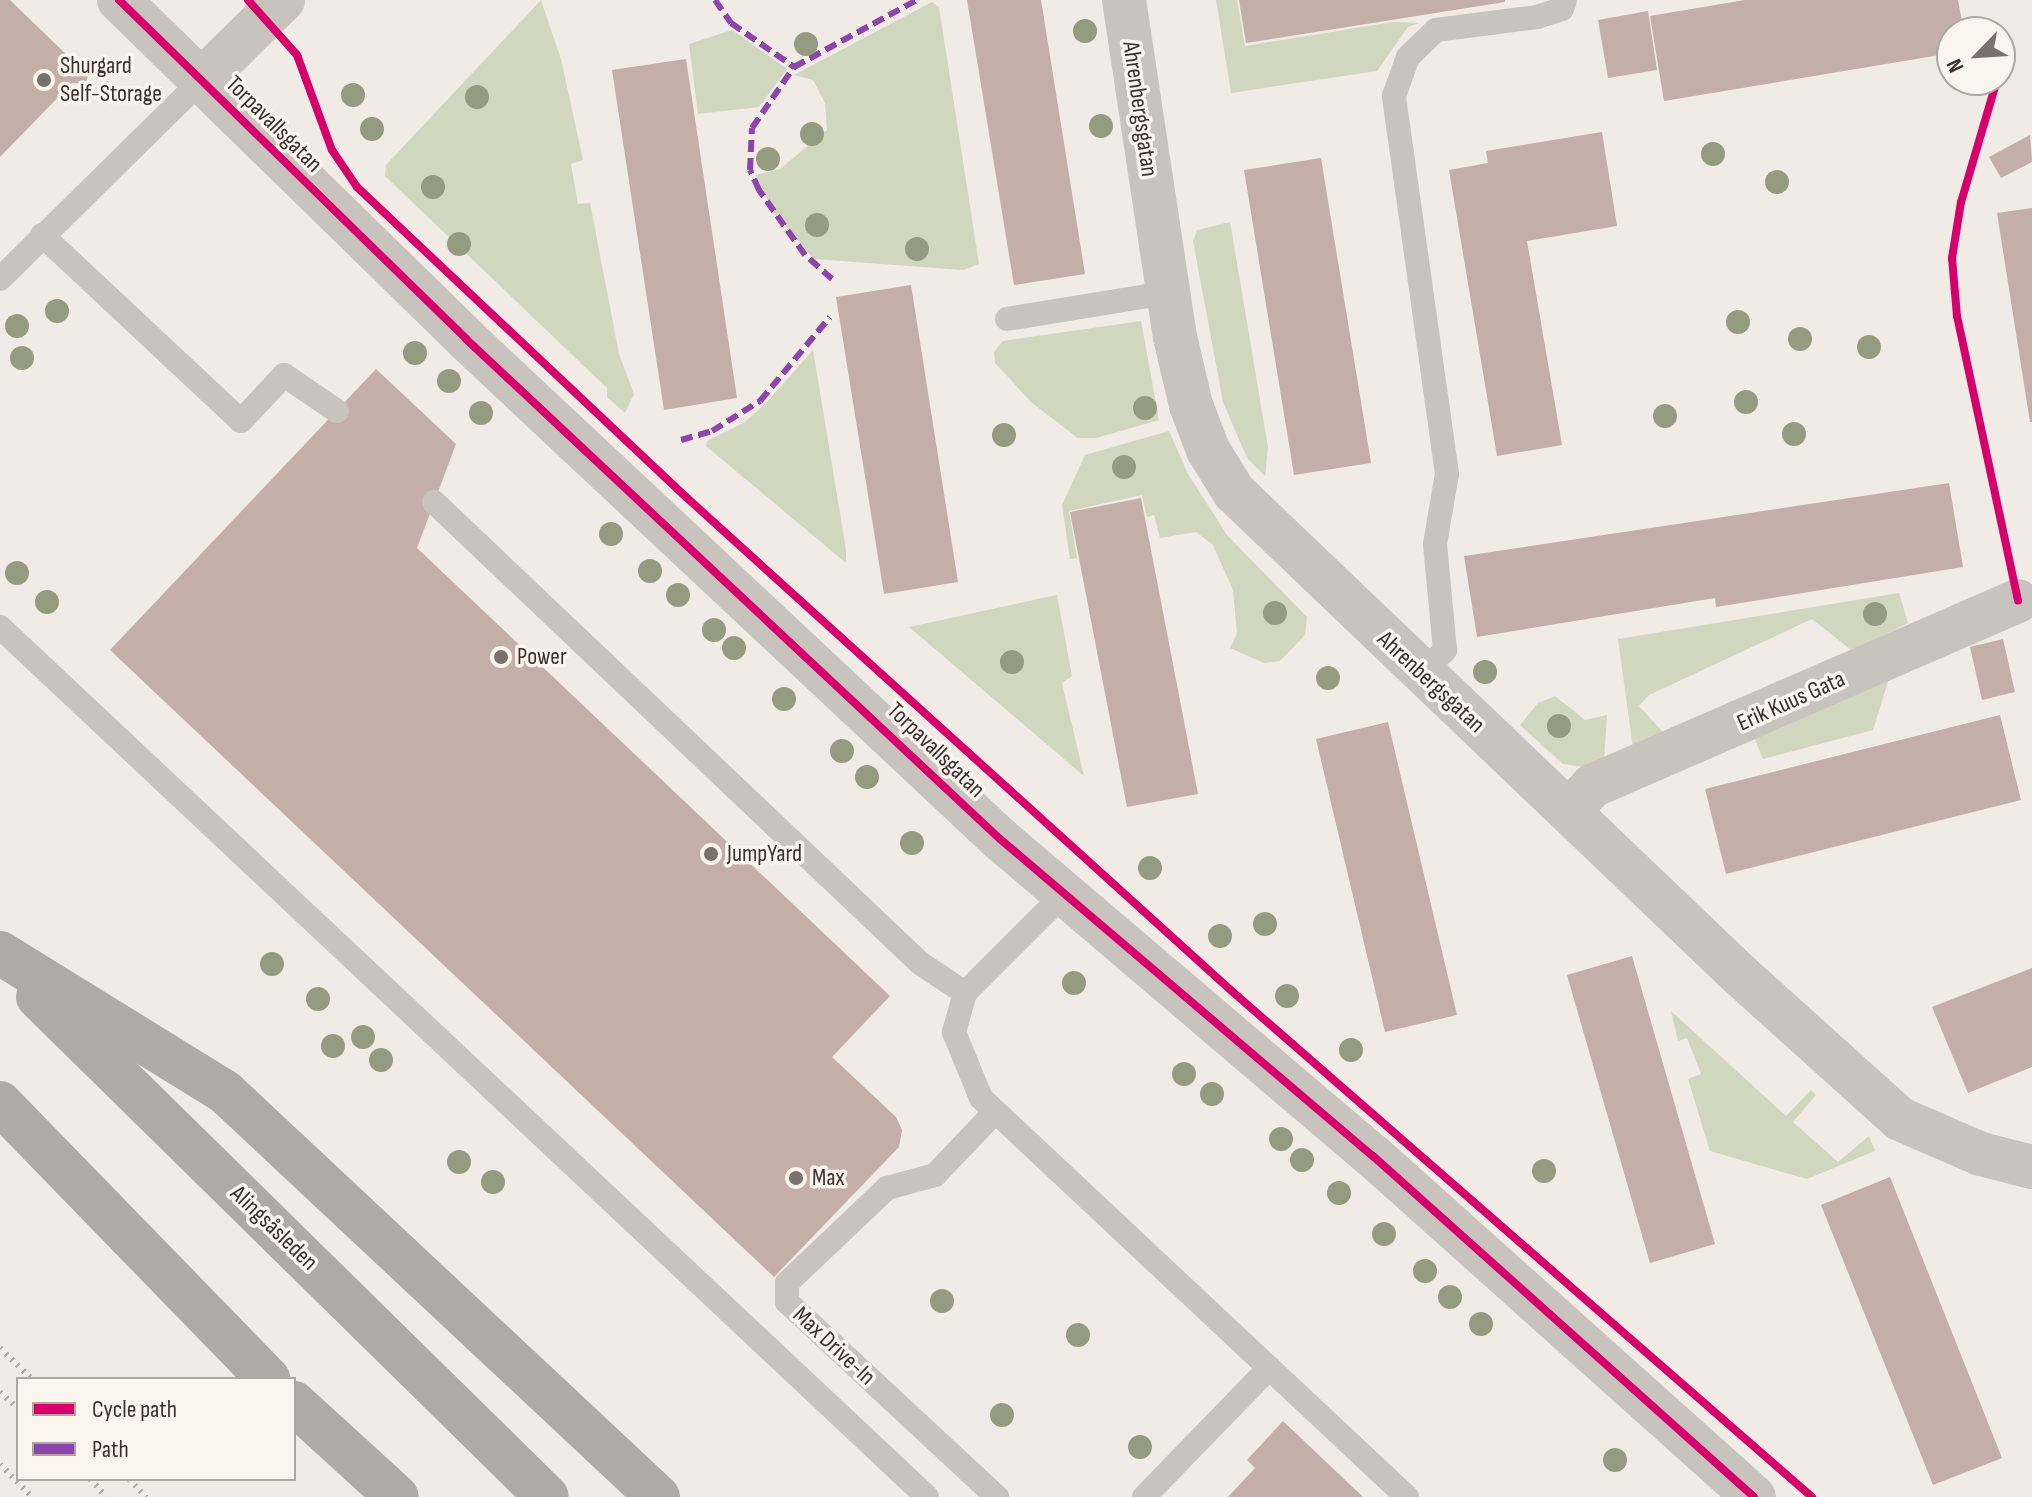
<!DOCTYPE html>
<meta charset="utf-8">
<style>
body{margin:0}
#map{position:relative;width:2032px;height:1497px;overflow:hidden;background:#f0ebe5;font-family:"Sofia Sans Condensed",sans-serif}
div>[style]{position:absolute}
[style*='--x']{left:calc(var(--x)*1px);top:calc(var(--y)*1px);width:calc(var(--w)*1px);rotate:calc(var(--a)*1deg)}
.green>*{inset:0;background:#d1d6bf}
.building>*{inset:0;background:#c3afa7}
.lane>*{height:24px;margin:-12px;padding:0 12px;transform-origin:12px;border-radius:12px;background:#c9c3be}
.street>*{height:44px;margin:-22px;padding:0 22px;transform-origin:22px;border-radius:22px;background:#c9c3be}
.highway>*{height:44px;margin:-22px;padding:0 22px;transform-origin:22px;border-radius:22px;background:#afaaa4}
.rail>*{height:6px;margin-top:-3px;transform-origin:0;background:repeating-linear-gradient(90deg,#b1aca8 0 2px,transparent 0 8px)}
.quiet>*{height:6px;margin-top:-3px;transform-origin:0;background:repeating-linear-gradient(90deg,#8e44ad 0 12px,transparent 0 18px)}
.cycleway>*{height:8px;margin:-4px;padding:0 4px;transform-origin:4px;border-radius:4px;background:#d6006c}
.trees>*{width:24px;height:24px;margin:-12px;border-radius:50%;background:#959b80}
.dots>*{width:22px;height:22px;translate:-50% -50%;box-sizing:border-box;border:4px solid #fbf5ee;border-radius:50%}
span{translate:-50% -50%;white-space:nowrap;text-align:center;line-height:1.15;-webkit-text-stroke:7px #fbf5ee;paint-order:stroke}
.poi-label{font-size:24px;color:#3b302b}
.left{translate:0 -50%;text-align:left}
.street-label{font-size:24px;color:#3b302b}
.legend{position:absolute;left:16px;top:1377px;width:280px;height:104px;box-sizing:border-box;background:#fbf5ee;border:2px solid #aea6a0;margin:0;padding:10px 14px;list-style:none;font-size:24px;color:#3b302b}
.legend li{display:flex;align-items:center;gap:16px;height:40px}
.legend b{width:40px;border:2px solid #aea6a0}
.north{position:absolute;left:1936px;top:16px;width:80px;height:80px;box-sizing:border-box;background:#fbf5ee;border:2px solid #aea6a0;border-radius:50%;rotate:245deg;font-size:22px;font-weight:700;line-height:32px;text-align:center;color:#3b302b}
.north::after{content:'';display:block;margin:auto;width:28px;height:36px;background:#7a716c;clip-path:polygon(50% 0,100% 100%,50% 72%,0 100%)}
</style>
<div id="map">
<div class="green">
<div style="clip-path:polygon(541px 0,561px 59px,583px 160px,571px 164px,578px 204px,590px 203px,619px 354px,634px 394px,625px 413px,607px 397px,607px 388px,385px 176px,386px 165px)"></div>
<div style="clip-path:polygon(1216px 0,1237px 0,1245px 46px,1393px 22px,1419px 23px,1408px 27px,1377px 71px,1231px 93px)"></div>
<div style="clip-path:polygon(932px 2px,939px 7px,979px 264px,963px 270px,814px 259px,775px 214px,756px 175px,780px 169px,827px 130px,825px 103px,813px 80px,794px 75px)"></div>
<div style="clip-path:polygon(732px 30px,787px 69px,759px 107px,698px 114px,689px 44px)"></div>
<div style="clip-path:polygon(1230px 222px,1268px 447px,1265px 476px,1247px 458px,1223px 402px,1193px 241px,1197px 230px)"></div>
<div style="clip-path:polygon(1141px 321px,1159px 420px,1096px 438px,1078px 438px,1032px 403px,995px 363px,994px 352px,1003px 341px)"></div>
<div style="clip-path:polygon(813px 350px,846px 550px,846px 563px,706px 446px,707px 441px,745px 422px,766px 403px)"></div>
<div style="clip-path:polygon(1169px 431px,1188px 474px,1227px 535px,1307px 617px,1305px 635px,1280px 661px,1264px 663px,1230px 648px,1237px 634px,1233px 590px,1213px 545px,1196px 532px,1160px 538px,1154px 515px,1147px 517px,1142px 495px,1069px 511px,1077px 558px,1070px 559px,1062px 505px,1085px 455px)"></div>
<div style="clip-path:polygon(1899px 593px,1908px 623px,1859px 648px,1850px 649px,1812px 619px,1649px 695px,1639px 706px,1663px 732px,1633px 748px,1618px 639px)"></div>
<div style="clip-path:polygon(1057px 595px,1072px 676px,1062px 683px,1084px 776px,909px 627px)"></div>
<div style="clip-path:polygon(1890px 675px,1873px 730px,1763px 759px,1754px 737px)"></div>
<div style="clip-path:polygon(1555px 696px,1585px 720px,1607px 715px,1604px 760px,1591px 768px,1563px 764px,1520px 725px,1538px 703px)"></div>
<div style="clip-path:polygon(1671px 1011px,1786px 1116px,1811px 1090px,1816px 1095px,1793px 1122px,1838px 1162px,1869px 1136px,1875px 1151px,1807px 1179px,1710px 1151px,1688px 1079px,1701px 1074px,1687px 1038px,1678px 1041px)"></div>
</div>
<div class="building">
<div style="clip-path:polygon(0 0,10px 0,72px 60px,83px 58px,92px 66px,85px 84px,72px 83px,0 157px)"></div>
<div style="clip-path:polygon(967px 0,1041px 0,1085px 274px,1014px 285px)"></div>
<div style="clip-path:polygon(1239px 0,1505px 0,1505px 2px,1246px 43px)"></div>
<div style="clip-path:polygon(1745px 0,1958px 0,1964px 32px,1952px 32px,1952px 53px,1664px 101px,1650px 16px)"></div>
<div style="clip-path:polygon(1648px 11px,1657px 70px,1608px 78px,1598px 20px)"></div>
<div style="clip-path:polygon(686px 59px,737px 398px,664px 410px,612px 70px)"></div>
<div style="clip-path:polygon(1602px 132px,1617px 226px,1527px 241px,1562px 445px,1497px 456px,1449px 170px,1488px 163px,1486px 151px)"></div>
<div style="clip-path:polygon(2030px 135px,2032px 162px,2001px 178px,1989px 157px)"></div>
<div style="clip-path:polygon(1321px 158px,1371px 463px,1294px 475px,1244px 170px)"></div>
<div style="clip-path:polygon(2032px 208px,2032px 422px,2030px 422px,1997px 213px)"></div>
<div style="clip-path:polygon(911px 285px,958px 582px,884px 594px,836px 297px)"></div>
<div style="clip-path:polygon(376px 369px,456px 444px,417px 548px,890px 996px,832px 1057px,896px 1117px,902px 1130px,899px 1147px,774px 1277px,110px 650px)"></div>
<div style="clip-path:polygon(1949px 483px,1963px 567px,1716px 607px,1715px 598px,1477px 637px,1464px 556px)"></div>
<div style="clip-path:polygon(1141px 498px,1198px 794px,1127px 807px,1070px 512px)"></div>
<div style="clip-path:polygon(2003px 639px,2015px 692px,1982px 700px,1970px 647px)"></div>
<div style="clip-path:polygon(2000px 715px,2021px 800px,1726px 874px,1705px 789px)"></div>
<div style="clip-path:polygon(1388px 722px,1457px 1015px,1385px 1032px,1316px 739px)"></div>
<div style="clip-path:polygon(1632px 956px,1715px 1244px,1650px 1263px,1567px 975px)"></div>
<div style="clip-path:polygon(2032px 968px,2032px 1067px,1968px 1093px,1932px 1007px)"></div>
<div style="clip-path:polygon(1890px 1177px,2002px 1458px,1933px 1485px,1821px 1205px)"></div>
<div style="clip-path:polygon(1283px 1421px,1363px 1497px,1228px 1497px,1255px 1468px,1247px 1460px)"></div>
</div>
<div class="lane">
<div style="--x:42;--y:235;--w:272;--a:43.1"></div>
<div style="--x:241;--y:421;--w:63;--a:-46.9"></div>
<div style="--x:284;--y:375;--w:64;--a:34.2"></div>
<div style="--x:0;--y:279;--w:284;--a:-44.6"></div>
<div style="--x:1007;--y:319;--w:142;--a:-9.3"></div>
<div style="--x:1147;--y:296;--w:20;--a:6"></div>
<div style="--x:434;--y:502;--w:670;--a:43.49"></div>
<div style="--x:920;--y:963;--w:54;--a:33.7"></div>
<div style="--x:0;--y:627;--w:1271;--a:43.18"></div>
<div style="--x:1422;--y:673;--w:33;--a:-45"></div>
<div style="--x:1445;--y:650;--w:106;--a:-95.4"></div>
<div style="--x:1435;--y:544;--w:71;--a:-80.3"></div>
<div style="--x:1447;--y:474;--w:382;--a:-98"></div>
<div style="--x:1394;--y:96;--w:41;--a:-70.3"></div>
<div style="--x:1408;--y:57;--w:39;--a:-44"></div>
<div style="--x:1436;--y:30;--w:102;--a:-7.3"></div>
<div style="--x:1537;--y:17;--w:26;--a:-18"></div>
<div style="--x:1562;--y:9;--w:9;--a:-72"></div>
<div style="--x:1064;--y:894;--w:140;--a:135"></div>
<div style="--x:965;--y:993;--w:41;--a:105.8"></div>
<div style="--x:954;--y:1032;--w:71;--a:67.8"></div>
<div style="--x:981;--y:1098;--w:584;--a:43.13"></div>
<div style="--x:995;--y:1112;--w:87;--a:133.6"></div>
<div style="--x:935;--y:1175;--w:50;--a:164.8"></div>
<div style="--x:887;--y:1188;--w:138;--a:136.5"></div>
<div style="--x:787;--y:1283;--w:19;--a:90"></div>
<div style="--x:787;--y:1302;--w:287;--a:42.9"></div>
<div style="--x:1144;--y:1497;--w:180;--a:-45.9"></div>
</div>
<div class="street">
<div style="--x:119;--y:0;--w:485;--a:44.3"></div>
<div style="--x:466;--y:339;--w:732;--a:43.12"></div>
<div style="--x:1000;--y:839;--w:490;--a:40.4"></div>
<div style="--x:1373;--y:1156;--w:511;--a:41.83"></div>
<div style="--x:1124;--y:0;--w:341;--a:81.4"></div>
<div style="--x:1175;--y:337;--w:70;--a:76.8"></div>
<div style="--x:1191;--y:405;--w:48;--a:69.3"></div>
<div style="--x:1208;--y:450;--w:49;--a:58.2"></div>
<div style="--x:1234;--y:492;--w:700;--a:43.67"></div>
<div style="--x:1740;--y:975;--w:215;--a:42"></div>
<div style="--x:1900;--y:1119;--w:88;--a:23.4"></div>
<div style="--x:1981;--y:1154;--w:53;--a:14.3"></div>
<div style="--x:202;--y:80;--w:114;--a:-44.6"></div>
<div style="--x:1570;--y:810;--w:33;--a:-47"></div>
<div style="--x:1592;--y:786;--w:464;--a:-23.5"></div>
</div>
<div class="highway">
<div style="--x:0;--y:953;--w:264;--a:31.7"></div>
<div style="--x:225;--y:1092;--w:593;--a:43.09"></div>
<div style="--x:38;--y:997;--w:713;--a:44.49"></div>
<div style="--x:0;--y:1103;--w:385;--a:45.8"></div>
<div style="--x:294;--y:1403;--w:139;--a:42.4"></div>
</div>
<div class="rail">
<div style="--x:0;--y:1348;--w:45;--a:44.1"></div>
<div style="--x:0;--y:1392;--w:25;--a:43"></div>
<div style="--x:0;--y:1464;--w:46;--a:45.9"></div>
<div style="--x:90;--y:1479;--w:24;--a:48"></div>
<div style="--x:129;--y:1479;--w:25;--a:47"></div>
</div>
<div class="quiet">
<div style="--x:715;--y:0;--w:28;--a:55"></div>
<div style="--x:731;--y:23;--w:77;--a:34.9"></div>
<div style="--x:2000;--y:72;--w:16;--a:-72"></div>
<div style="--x:832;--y:279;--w:36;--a:-138"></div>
<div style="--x:805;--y:255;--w:80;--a:-125.3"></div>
<div style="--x:759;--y:190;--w:22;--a:-114"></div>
<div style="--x:750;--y:170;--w:42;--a:-87.3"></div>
<div style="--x:752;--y:128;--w:74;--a:-55.5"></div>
<div style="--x:794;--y:67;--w:140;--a:-28.6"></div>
<div style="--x:681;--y:440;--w:32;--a:-16"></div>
<div style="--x:712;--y:431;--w:57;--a:-32"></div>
<div style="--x:760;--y:401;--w:109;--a:-50.2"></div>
</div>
<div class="cycleway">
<div style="--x:119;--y:0;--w:485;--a:44.3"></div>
<div style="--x:466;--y:339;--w:732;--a:43.12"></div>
<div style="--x:1000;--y:839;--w:490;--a:40.4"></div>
<div style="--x:1373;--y:1156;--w:511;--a:41.83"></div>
<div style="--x:248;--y:0;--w:74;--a:48.3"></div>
<div style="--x:297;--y:55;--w:101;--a:69.8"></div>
<div style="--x:332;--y:150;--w:45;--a:56"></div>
<div style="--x:357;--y:187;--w:452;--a:43.3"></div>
<div style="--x:686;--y:497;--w:739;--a:42.15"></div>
<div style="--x:1234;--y:993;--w:767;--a:41.09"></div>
<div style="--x:1997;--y:80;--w:127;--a:106.4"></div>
<div style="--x:1961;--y:202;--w:57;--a:99.1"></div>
<div style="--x:1952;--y:258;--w:58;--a:85.1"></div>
<div style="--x:1957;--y:316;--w:291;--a:77.9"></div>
</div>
<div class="trees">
<div style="left:1085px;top:31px"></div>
<div style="left:806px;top:44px"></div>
<div style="left:353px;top:95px"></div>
<div style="left:477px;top:97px"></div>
<div style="left:1101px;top:126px"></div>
<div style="left:372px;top:129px"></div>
<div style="left:812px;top:134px"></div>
<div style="left:1713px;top:154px"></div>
<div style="left:768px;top:159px"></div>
<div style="left:1777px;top:182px"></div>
<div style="left:433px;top:187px"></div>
<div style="left:817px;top:225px"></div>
<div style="left:459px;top:244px"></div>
<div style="left:917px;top:249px"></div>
<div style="left:57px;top:311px"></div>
<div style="left:1738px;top:322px"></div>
<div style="left:17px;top:326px"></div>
<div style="left:1800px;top:339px"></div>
<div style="left:1869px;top:347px"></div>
<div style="left:415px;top:353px"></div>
<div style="left:22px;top:358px"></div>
<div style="left:449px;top:381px"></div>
<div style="left:1746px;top:402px"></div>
<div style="left:1145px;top:408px"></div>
<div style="left:481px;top:413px"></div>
<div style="left:1665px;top:416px"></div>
<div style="left:1794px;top:434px"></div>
<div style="left:1004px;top:435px"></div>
<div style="left:1124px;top:467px"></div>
<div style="left:611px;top:534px"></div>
<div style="left:650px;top:571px"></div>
<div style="left:17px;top:573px"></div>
<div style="left:678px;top:595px"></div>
<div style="left:47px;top:602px"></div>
<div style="left:1275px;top:613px"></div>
<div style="left:1875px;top:614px"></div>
<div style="left:714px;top:630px"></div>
<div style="left:734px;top:648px"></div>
<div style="left:1012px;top:662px"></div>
<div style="left:1485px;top:672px"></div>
<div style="left:1328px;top:678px"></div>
<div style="left:784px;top:699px"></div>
<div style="left:1559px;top:726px"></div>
<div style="left:842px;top:751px"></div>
<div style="left:867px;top:777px"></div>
<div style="left:912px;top:843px"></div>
<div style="left:1150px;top:868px"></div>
<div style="left:1265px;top:924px"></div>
<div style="left:1220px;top:936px"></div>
<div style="left:272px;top:964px"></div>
<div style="left:1074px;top:983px"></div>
<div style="left:1287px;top:996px"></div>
<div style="left:318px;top:999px"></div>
<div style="left:363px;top:1037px"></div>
<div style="left:333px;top:1046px"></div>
<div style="left:1351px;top:1050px"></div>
<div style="left:381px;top:1060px"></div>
<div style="left:1184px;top:1074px"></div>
<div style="left:1212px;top:1094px"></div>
<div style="left:1281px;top:1139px"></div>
<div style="left:1302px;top:1160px"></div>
<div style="left:459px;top:1162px"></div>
<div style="left:1544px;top:1171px"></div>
<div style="left:493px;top:1182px"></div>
<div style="left:1339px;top:1193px"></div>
<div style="left:1384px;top:1234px"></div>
<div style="left:1425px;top:1271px"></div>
<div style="left:1450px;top:1297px"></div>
<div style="left:942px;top:1301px"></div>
<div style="left:1481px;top:1324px"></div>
<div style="left:1078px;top:1335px"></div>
<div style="left:1002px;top:1415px"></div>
<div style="left:1140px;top:1447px"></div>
<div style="left:1615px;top:1460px"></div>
</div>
<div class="dots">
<div style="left:44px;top:80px;background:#7a716c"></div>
<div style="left:501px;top:657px;background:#7a716c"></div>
<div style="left:711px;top:854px;background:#7a716c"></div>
<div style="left:796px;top:1178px;background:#7a716c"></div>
</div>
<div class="poi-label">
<span class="left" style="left:60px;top:80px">Shurgard<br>Self-Storage</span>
<span class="left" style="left:517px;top:657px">Power</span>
<span class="left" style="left:727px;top:854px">JumpYard</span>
<span class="left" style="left:812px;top:1178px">Max</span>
</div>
<div class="street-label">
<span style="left:1140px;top:109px;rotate:82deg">Ahrenbergsgatan</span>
<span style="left:274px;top:124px;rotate:45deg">Torpavallsgatan</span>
<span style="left:1431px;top:682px;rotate:43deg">Ahrenbergsgatan</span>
<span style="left:1791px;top:701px;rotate:-24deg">Erik Kuus Gata</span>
<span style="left:936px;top:750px;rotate:44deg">Torpavallsgatan</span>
<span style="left:274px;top:1228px;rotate:44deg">Alingsåsleden</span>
<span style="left:834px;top:1346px;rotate:43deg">Max Drive-In</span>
</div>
<ul class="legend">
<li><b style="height:10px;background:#d6006c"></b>Cycle path</li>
<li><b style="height:10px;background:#8e44ad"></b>Path</li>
</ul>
<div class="north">N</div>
</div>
